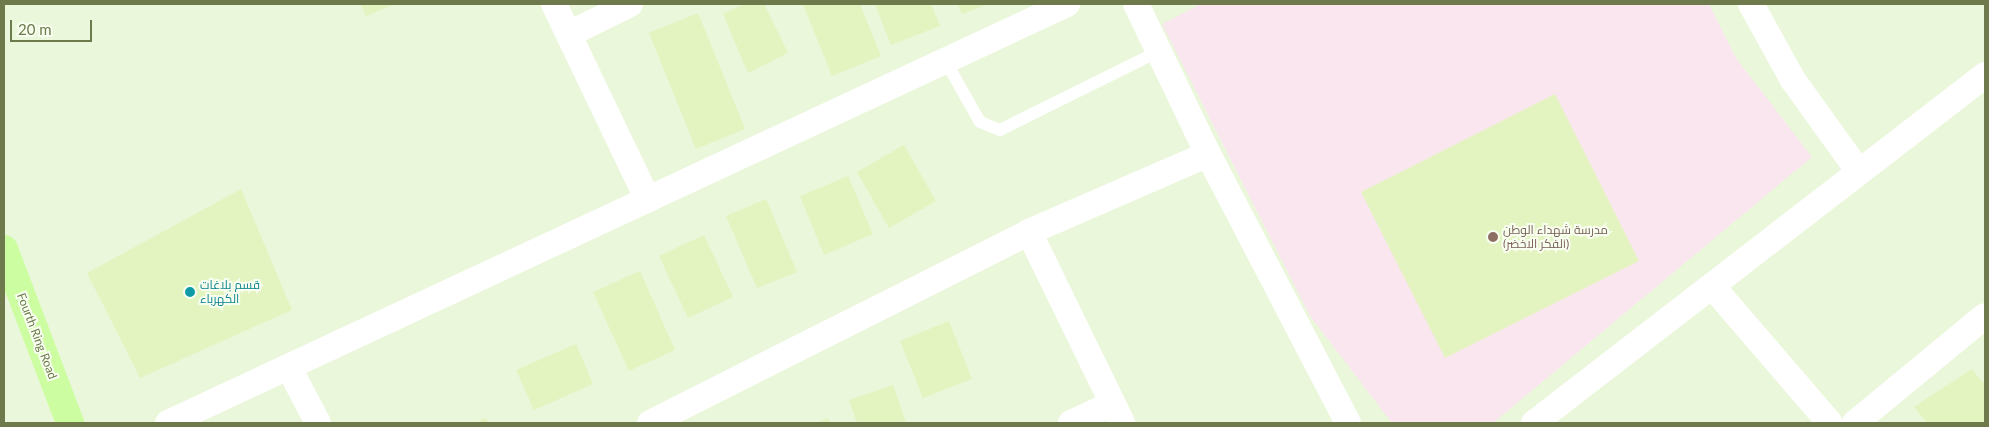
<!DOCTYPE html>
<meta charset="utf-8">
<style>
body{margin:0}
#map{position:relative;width:1989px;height:427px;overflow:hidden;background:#f3fde9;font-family:Lato,Cairo,sans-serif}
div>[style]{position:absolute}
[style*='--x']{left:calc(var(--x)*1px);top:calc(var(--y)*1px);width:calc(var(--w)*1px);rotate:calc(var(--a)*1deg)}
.residential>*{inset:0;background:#eaf7da}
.education>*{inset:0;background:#fae6ef}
.building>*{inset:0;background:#e4f4c0}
.service>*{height:12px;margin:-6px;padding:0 6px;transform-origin:6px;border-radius:6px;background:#fff}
.minor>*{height:26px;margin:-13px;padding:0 13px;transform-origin:13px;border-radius:13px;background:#fff}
.primary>*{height:28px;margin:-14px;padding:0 14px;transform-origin:14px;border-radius:14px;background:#ccfda0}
.dots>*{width:14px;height:14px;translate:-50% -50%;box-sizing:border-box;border:2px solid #f8fff1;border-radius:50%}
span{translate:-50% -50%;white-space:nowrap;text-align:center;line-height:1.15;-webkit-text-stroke:4px #f8fff1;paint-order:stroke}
.education-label{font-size:12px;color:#785e54}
.left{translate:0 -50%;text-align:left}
.culture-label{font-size:12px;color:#0d838f}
.street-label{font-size:12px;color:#6e7a4b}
.frame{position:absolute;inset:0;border:5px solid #6e7a4b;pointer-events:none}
.scale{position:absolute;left:10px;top:20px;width:82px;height:22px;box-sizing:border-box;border:2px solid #6e7a4b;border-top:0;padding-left:6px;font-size:15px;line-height:18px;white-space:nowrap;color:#6e7a4b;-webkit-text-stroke:4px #f8fff1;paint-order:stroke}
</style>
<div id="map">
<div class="residential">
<div style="clip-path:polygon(4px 4px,1985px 4px,1985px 423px,4px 423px)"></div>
</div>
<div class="education">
<div style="clip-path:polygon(1201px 4px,1709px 4px,1736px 58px,1812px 157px,1493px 423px,1392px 423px,1310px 316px,1162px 24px)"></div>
</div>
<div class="building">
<div style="clip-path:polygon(361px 4px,395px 4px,366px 16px)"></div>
<div style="clip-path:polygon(744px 4px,764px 4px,788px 53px,748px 73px,723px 14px)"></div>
<div style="clip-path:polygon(803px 4px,860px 4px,881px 56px,832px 76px)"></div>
<div style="clip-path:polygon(875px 4px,931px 4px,940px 26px,891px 45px)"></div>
<div style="clip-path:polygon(958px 4px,988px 4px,962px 14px)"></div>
<div style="clip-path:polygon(698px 13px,745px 129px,696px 149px,649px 33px)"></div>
<div style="clip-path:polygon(1555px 94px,1639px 261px,1445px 358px,1361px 192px)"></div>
<div style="clip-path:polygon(904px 145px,936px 201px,889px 228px,857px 172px)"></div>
<div style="clip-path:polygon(848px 176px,873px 234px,824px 255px,800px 196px)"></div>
<div style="clip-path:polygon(241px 189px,292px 310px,140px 378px,87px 273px)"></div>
<div style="clip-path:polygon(766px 199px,797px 272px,757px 288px,726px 216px)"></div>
<div style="clip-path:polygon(704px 235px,733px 297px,688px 318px,659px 256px)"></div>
<div style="clip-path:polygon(640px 271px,675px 350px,629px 371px,593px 292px)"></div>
<div style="clip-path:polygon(949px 321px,972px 379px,923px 398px,900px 341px)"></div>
<div style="clip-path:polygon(576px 344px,593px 384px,534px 410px,516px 370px)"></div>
<div style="clip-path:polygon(1972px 369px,1985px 385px,1985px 423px,1927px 423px,1914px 407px)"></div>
<div style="clip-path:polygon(893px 385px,906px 423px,857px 423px,849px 400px)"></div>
<div style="clip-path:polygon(485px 418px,489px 423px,476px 423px)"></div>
<div style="clip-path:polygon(828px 418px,830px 423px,817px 423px)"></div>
</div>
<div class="service">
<div style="--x:946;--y:62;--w:69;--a:60.5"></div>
<div style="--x:980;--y:122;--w:22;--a:22"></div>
<div style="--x:1000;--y:130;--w:178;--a:-26.4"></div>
</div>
<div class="minor">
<div style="--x:554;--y:4;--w:217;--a:64.4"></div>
<div style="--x:1136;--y:4;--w:166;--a:64.4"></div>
<div style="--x:1208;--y:154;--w:303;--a:62.5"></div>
<div style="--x:1751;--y:4;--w:87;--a:61.1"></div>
<div style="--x:1793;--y:80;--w:113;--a:54.3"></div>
<div style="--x:569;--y:34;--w:68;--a:-26.2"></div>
<div style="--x:1029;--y:232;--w:212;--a:64"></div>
<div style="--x:1712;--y:286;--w:181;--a:49.3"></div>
<div style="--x:289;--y:368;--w:62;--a:62.2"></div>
<div style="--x:168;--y:423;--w:992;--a:-24.99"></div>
<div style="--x:650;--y:423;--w:424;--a:-26.7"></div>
<div style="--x:1029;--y:232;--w:195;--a:-23.5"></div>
<div style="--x:1071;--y:423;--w:45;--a:-24.9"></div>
<div style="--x:1534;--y:423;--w:570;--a:-37.65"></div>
<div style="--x:1855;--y:423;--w:168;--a:-39.5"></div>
</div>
<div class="primary">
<div style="--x:4;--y:249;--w:186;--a:69.2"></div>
</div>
<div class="dots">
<div style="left:1493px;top:237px;background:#8d6e63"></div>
<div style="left:190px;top:292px;background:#0f9aa8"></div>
</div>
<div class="education-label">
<span class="left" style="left:1503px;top:237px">مدرسة شهداء الوطن<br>(الفكر الاخضر)</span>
</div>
<div class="culture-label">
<span class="left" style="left:200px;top:292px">قسم بلاغات<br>الكهرباء</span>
</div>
<div class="street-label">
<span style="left:37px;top:336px;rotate:69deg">Fourth Ring Road</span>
</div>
<div class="frame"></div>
<div class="scale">20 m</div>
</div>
